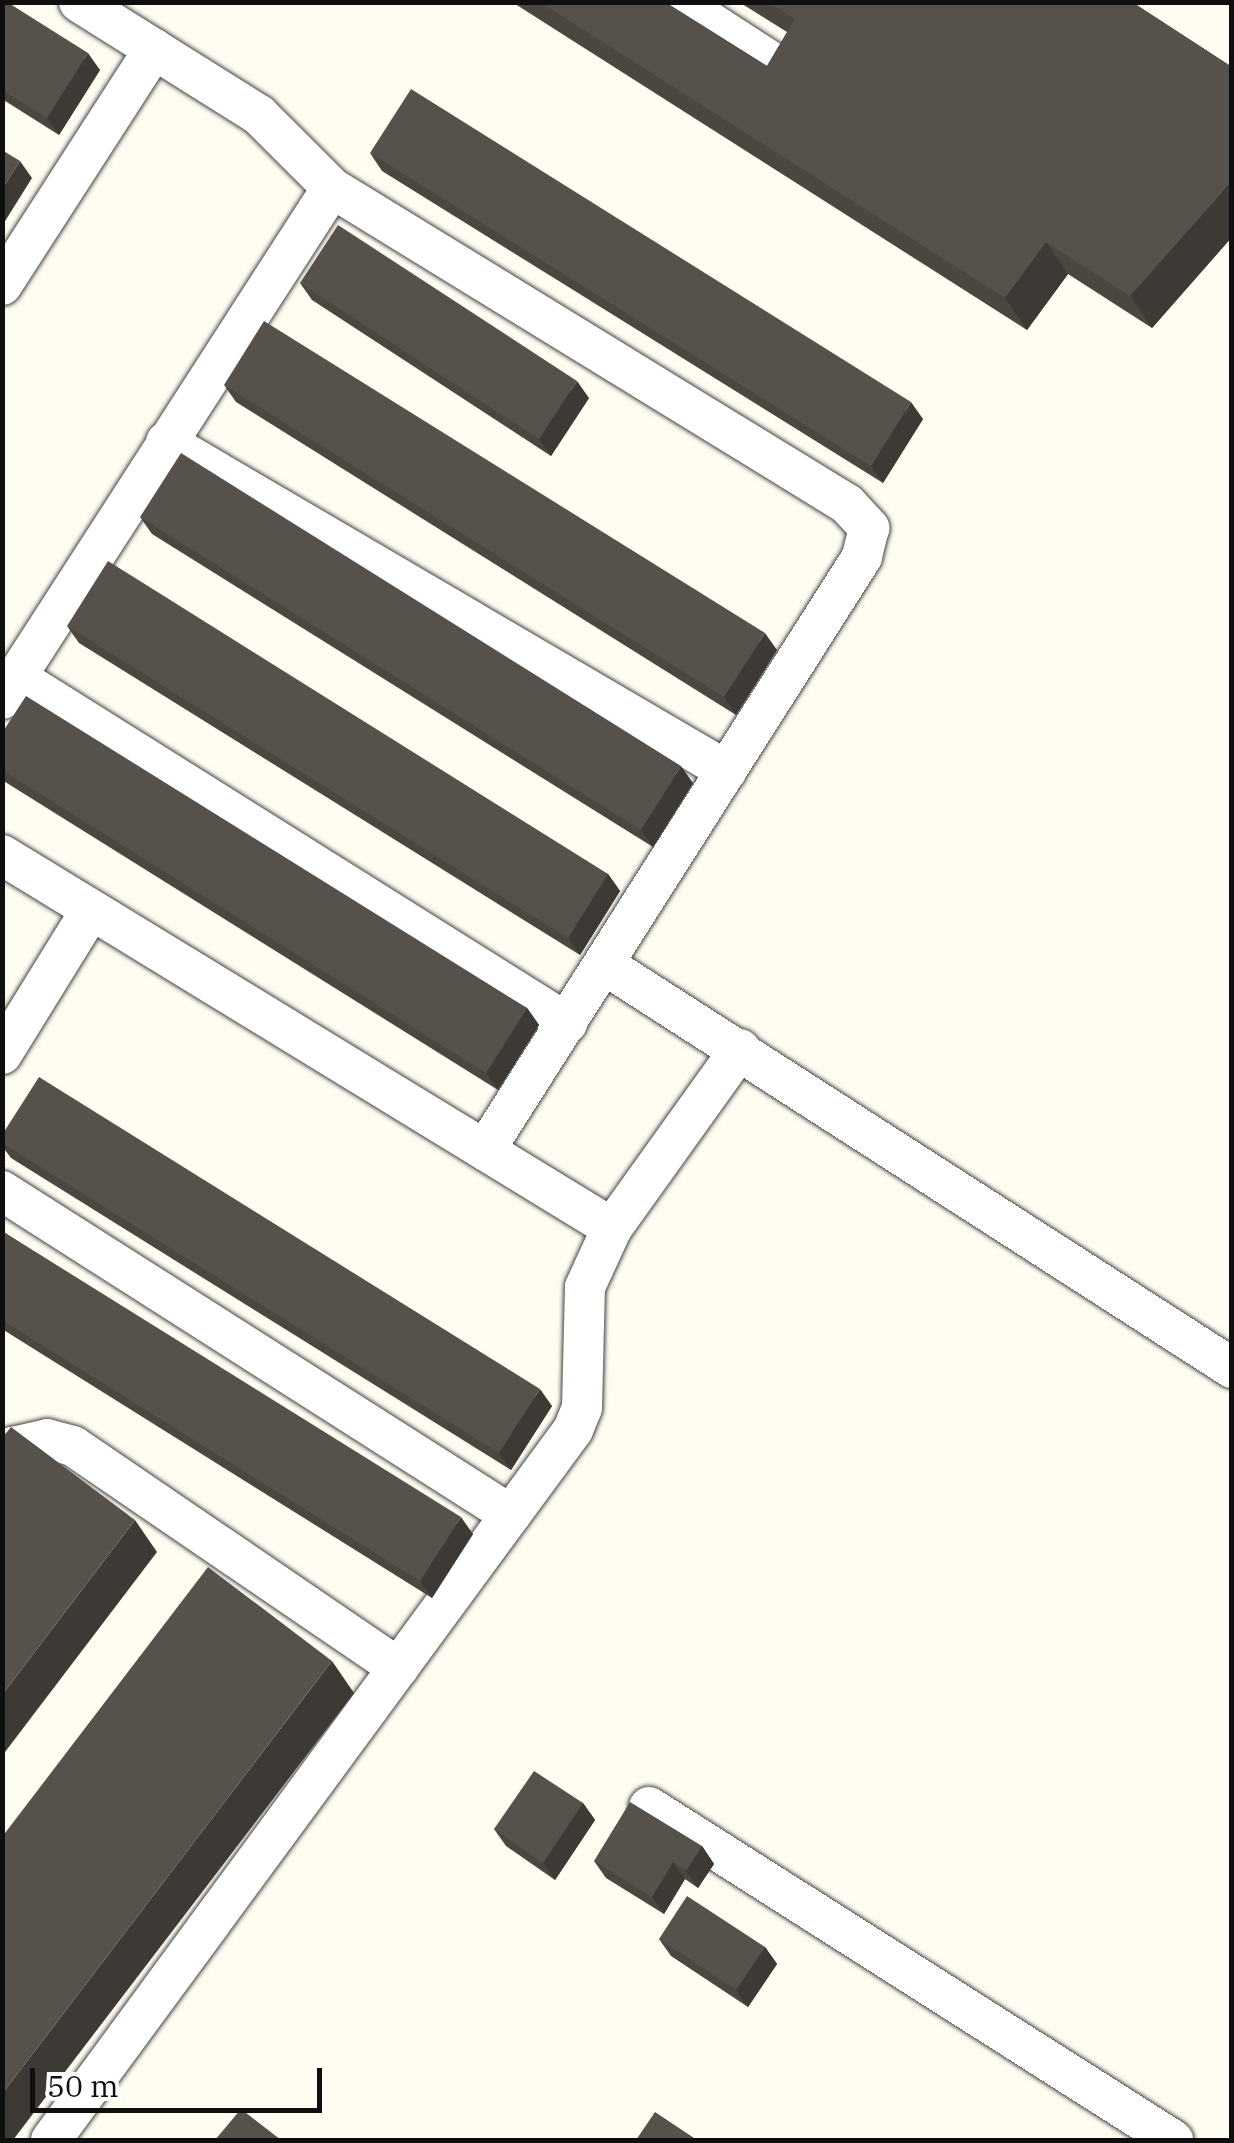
<!DOCTYPE html>
<style>
body{margin:0}
#map{position:relative;width:1234px;height:2143px;overflow:hidden;background:#fffdf1;font-family:"IBM Plex Serif",serif}
div>[style]{position:absolute}
[style*='--x']{left:calc(var(--x)*1px);top:calc(var(--y)*1px);width:calc(var(--w)*1px);rotate:calc(var(--a)*1deg)}
.roads{filter:drop-shadow(0 0 2px #424242) drop-shadow(0 0 2px #424242)}
.minor>*{height:40px;margin:-20px;padding:0 20px;transform-origin:20px;border-radius:20px;background:#fff}
.wall>*{inset:0;background:#4b4640}
.shaded-wall>*{inset:0;background:#3d3934}
.building>*{inset:0;background:#57514b}
span{translate:-50% -50%;white-space:nowrap;text-align:center;line-height:1.15;-webkit-text-stroke:10px #fff;paint-order:stroke}
.frame{position:absolute;inset:0;border:5px solid #0f0f0f;pointer-events:none}
.scale{position:absolute;left:30px;top:2068px;width:292px;height:45px;box-sizing:border-box;border:5px solid #0f0f0f;border-top:0;padding-left:12px;font-size:30px;line-height:35px;white-space:nowrap;color:#0f0f0f;-webkit-text-stroke:8px #fff;paint-order:stroke}
</style>
<div id="map">
<div class="roads">
<div class="minor">
<div style="--x:79;--y:2;--w:213;--a:32.1"></div>
<div style="--x:259;--y:115;--w:103;--a:45"></div>
<div style="--x:679;--y:2;--w:129;--a:32.9"></div>
<div style="--x:2;--y:285;--w:281;--a:-57.2"></div>
<div style="--x:166;--y:442;--w:650;--a:30.39"></div>
<div style="--x:16;--y:677;--w:651;--a:32.13"></div>
<div style="--x:2;--y:699;--w:608;--a:-57.15"></div>
<div style="--x:332;--y:188;--w:604;--a:31.53"></div>
<div style="--x:847;--y:504;--w:33;--a:47"></div>
<div style="--x:869;--y:528;--w:30;--a:104"></div>
<div style="--x:862;--y:557;--w:703;--a:122.45"></div>
<div style="--x:2;--y:855;--w:715;--a:31.44"></div>
<div style="--x:605;--y:965;--w:745;--a:32.73"></div>
<div style="--x:2;--y:1054;--w:169;--a:-58.3"></div>
<div style="--x:2;--y:1191;--w:603;--a:32.48"></div>
<div style="--x:2;--y:1461;--w:18;--a:-52"></div>
<div style="--x:13;--y:1447;--w:35;--a:-13"></div>
<div style="--x:47;--y:1439;--w:27;--a:15"></div>
<div style="--x:73;--y:1446;--w:394;--a:34.3"></div>
<div style="--x:649;--y:1807;--w:621;--a:32.44"></div>
<div style="--x:51;--y:2140;--w:881;--a:-53.68"></div>
<div style="--x:573;--y:1430;--w:24;--a:-68"></div>
<div style="--x:582;--y:1408;--w:121;--a:-88.6"></div>
<div style="--x:585;--y:1287;--w:65;--a:-65.4"></div>
<div style="--x:612;--y:1228;--w:220;--a:-54.4"></div>
</div>
</div>
<div class="wall">
<div style="clip-path:polygon(2px 2px,100px 70px,59px 135px,2px 99px)"></div>
<div style="clip-path:polygon(512px 2px,665px 2px,767px 66px,787px 32px,739px 2px,1132px 2px,1232px 67px,1232px 237px,1152px 328px,1068px 274px,1027px 330px)"></div>
<div style="clip-path:polygon(370px 153px,923px 419px,883px 483px,382px 171px)"></div>
<div style="clip-path:polygon(300px 283px,589px 398px,551px 456px,312px 300px)"></div>
<div style="clip-path:polygon(224px 385px,777px 650px,736px 715px,236px 402px)"></div>
<div style="clip-path:polygon(140px 517px,693px 783px,653px 847px,152px 534px)"></div>
<div style="clip-path:polygon(67px 626px,608px 874px,620px 891px,580px 955px,79px 643px)"></div>
<div style="clip-path:polygon(2px 733px,527px 1008px,539px 1025px,498px 1090px,2px 780px)"></div>
<div style="clip-path:polygon(2px 1135px,552px 1406px,511px 1470px,11px 1158px,2px 1146px)"></div>
<div style="clip-path:polygon(2px 1231px,473px 1534px,432px 1598px,2px 1329px)"></div>
<div style="clip-path:polygon(583px 1803px,595px 1820px,555px 1880px,506px 1846px,494px 1829px)"></div>
<div style="clip-path:polygon(702px 1846px,714px 1864px,698px 1888px,685px 1879px,664px 1914px,606px 1878px,594px 1861px)"></div>
<div style="clip-path:polygon(659px 1939px,765px 1947px,777px 1964px,748px 2007px,671px 1956px)"></div>
</div>
<div class="shaded-wall">
<div style="clip-path:polygon(88px 53px,100px 70px,59px 135px,47px 118px)"></div>
<div style="clip-path:polygon(20px 161px,32px 178px,2px 226px,2px 189px)"></div>
<div style="clip-path:polygon(1232px 181px,1232px 237px,1152px 328px,1130px 296px)"></div>
<div style="clip-path:polygon(1046px 242px,1068px 274px,1027px 330px,1005px 298px)"></div>
<div style="clip-path:polygon(577px 381px,589px 398px,551px 456px,539px 439px)"></div>
<div style="clip-path:polygon(911px 402px,923px 419px,883px 483px,871px 466px)"></div>
<div style="clip-path:polygon(765px 633px,777px 650px,736px 715px,724px 697px)"></div>
<div style="clip-path:polygon(681px 766px,693px 783px,653px 847px,641px 830px)"></div>
<div style="clip-path:polygon(608px 874px,620px 891px,580px 955px,568px 938px)"></div>
<div style="clip-path:polygon(527px 1008px,539px 1025px,498px 1090px,486px 1073px)"></div>
<div style="clip-path:polygon(540px 1389px,552px 1406px,511px 1470px,499px 1453px)"></div>
<div style="clip-path:polygon(461px 1517px,473px 1534px,432px 1598px,420px 1581px)"></div>
<div style="clip-path:polygon(135px 1520px,157px 1552px,2px 1756px,2px 1695px)"></div>
<div style="clip-path:polygon(332px 1661px,354px 1693px,13px 2140px,2px 2140px,2px 2094px)"></div>
<div style="clip-path:polygon(583px 1803px,595px 1820px,555px 1880px,543px 1863px)"></div>
<div style="clip-path:polygon(702px 1846px,714px 1864px,698px 1888px,686px 1871px)"></div>
<div style="clip-path:polygon(673px 1862px,685px 1879px,664px 1914px,652px 1897px)"></div>
<div style="clip-path:polygon(765px 1947px,777px 1964px,748px 2007px,736px 1990px)"></div>
</div>
<div class="building">
<div style="clip-path:polygon(2px 2px,7px 2px,88px 53px,47px 118px,2px 90px)"></div>
<div style="clip-path:polygon(540px 2px,665px 2px,767px 66px,795px 19px,768px 2px,1132px 2px,1232px 67px,1232px 181px,1130px 296px,1046px 242px,1005px 298px)"></div>
<div style="clip-path:polygon(411px 89px,911px 402px,871px 466px,370px 153px)"></div>
<div style="clip-path:polygon(2px 150px,20px 161px,2px 189px)"></div>
<div style="clip-path:polygon(338px 225px,577px 381px,539px 439px,300px 283px)"></div>
<div style="clip-path:polygon(264px 321px,765px 633px,724px 697px,224px 385px)"></div>
<div style="clip-path:polygon(181px 453px,681px 766px,641px 830px,140px 517px)"></div>
<div style="clip-path:polygon(108px 561px,608px 874px,568px 938px,67px 626px)"></div>
<div style="clip-path:polygon(26px 696px,527px 1008px,486px 1073px,2px 770px,2px 733px)"></div>
<div style="clip-path:polygon(39px 1077px,540px 1389px,499px 1453px,2px 1143px,2px 1135px)"></div>
<div style="clip-path:polygon(2px 1231px,461px 1517px,420px 1581px,2px 1320px)"></div>
<div style="clip-path:polygon(11px 1427px,135px 1520px,2px 1695px,2px 1438px)"></div>
<div style="clip-path:polygon(208px 1567px,332px 1661px,2px 2094px,2px 1837px)"></div>
<div style="clip-path:polygon(534px 1771px,583px 1803px,543px 1863px,494px 1829px)"></div>
<div style="clip-path:polygon(630px 1802px,702px 1846px,686px 1871px,673px 1862px,652px 1897px,594px 1861px)"></div>
<div style="clip-path:polygon(687px 1896px,765px 1947px,736px 1990px,659px 1939px)"></div>
<div style="clip-path:polygon(241px 2109px,281px 2140px,215px 2140px)"></div>
<div style="clip-path:polygon(655px 2112px,697px 2140px,636px 2140px)"></div>
</div>
<div class="frame"></div>
<div class="scale">50 m</div>
</div>
